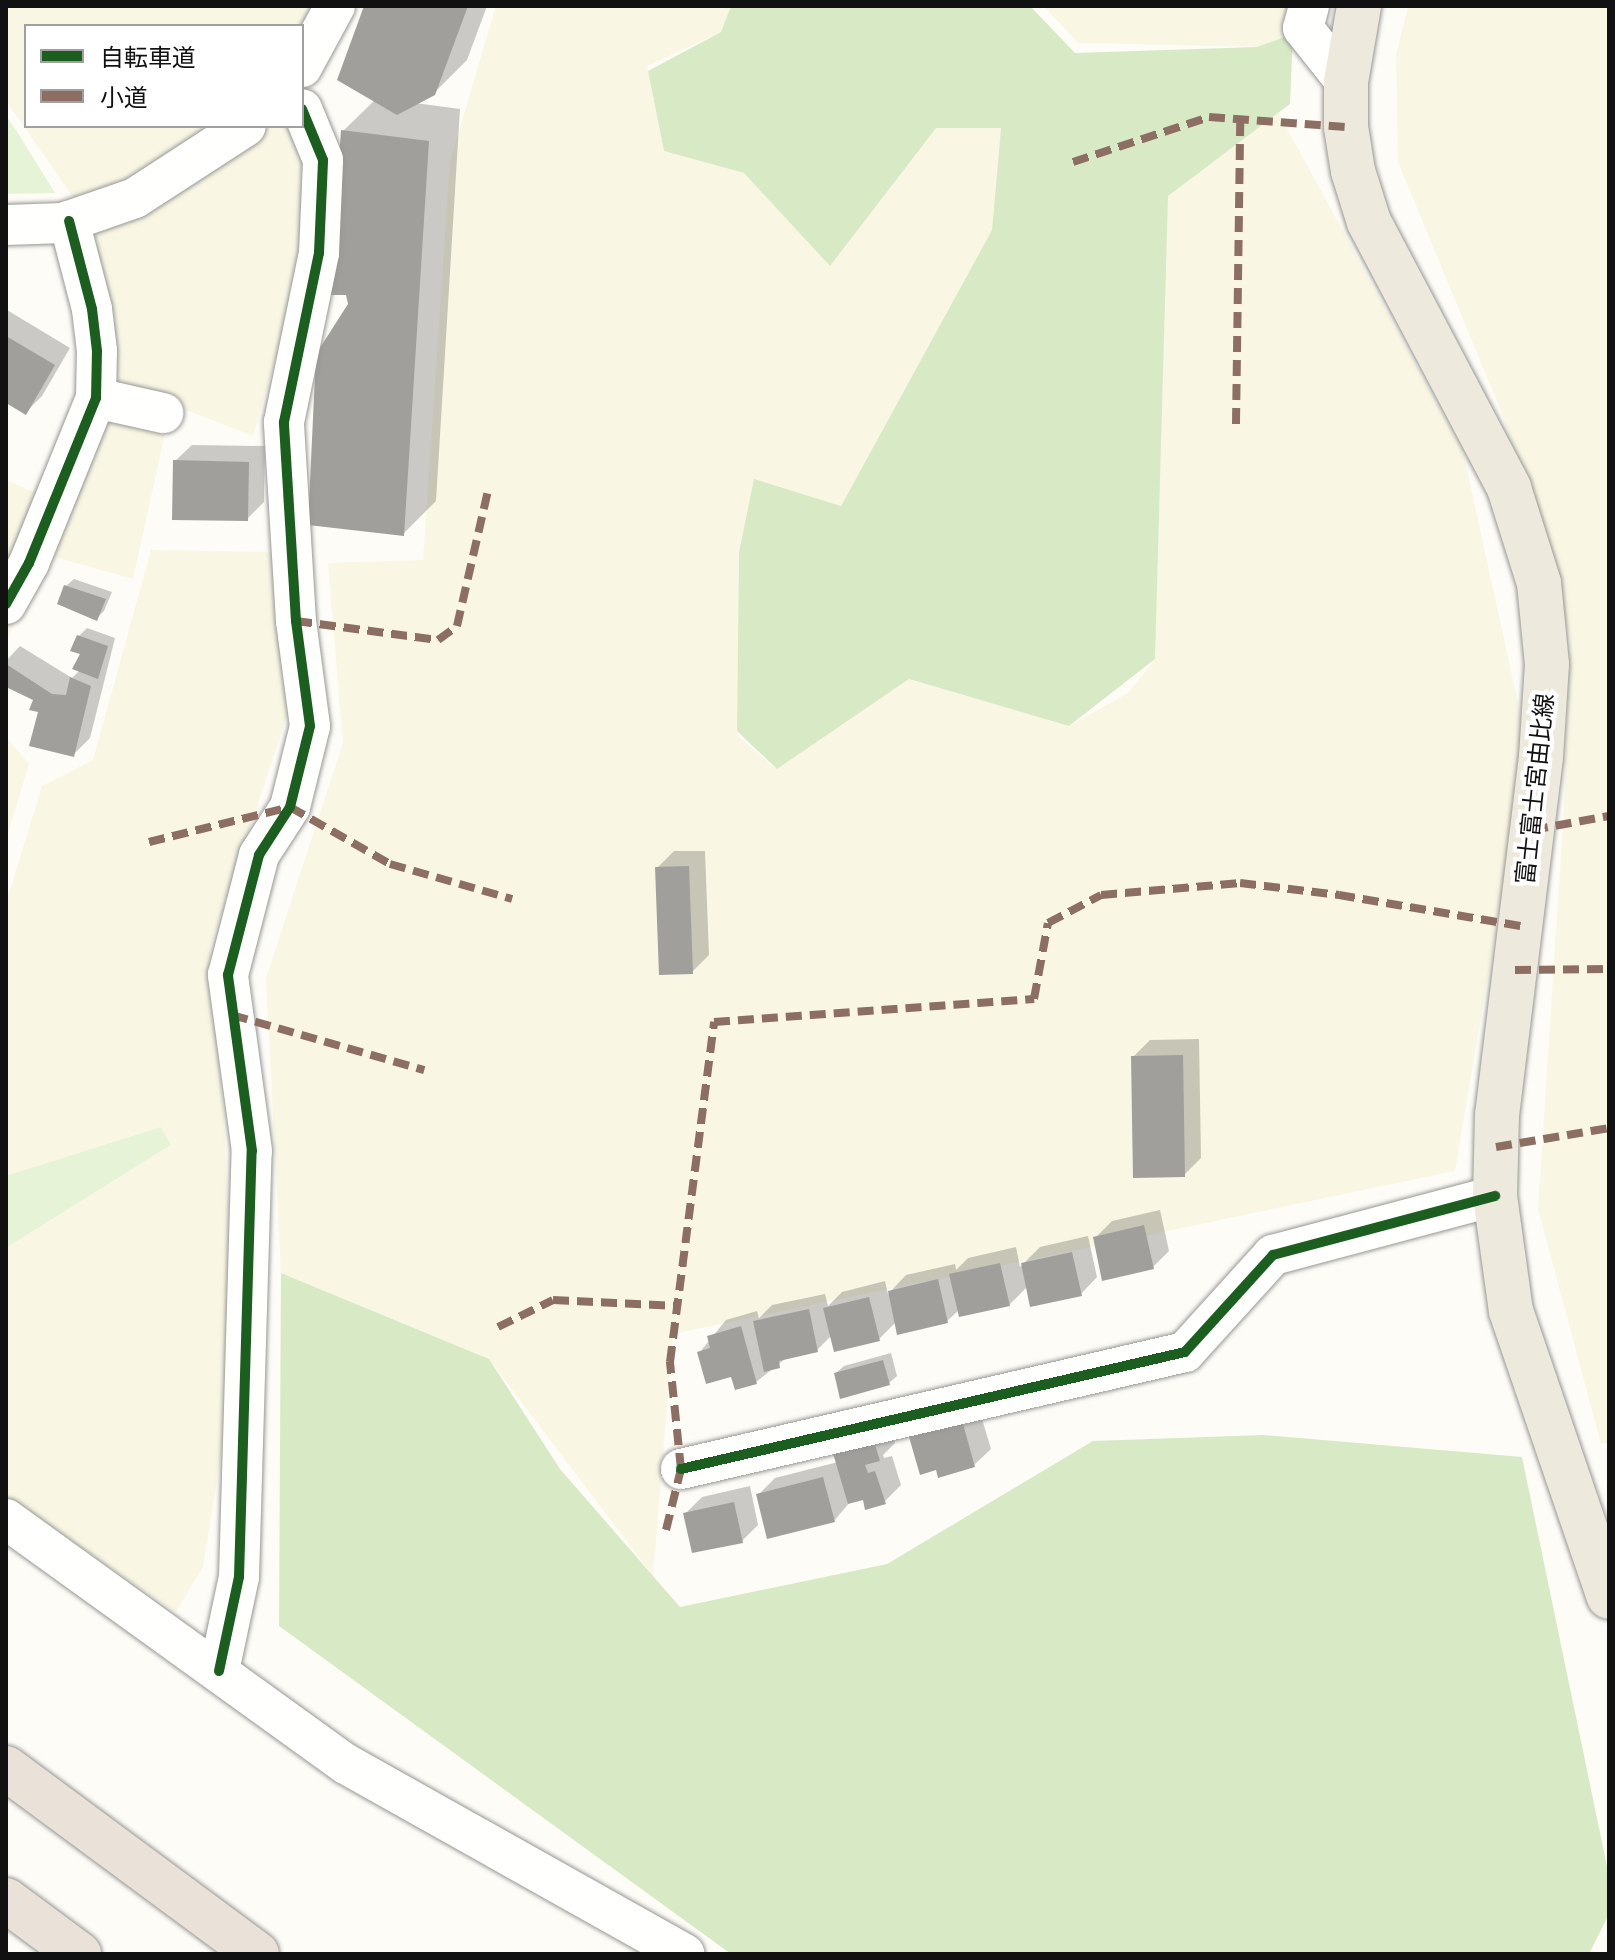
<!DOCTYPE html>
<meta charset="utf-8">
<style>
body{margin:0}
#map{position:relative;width:1615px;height:1960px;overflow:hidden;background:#fdfcf7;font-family:"Source Serif 4","Noto Sans JP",serif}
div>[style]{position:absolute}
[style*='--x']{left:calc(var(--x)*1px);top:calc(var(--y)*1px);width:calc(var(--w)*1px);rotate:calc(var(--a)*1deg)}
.farmland>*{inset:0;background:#f9f7e4}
.green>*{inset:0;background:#e7f3d7}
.forest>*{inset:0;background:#d8eac5}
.shadow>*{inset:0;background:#0003}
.building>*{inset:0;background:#a19f9c}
.roads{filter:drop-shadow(0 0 2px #979795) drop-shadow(0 0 2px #979795)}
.minor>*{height:40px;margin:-20px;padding:0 20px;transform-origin:20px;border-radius:20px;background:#fffffe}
.primary>*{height:44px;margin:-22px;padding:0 22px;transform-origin:22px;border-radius:22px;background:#ede9dc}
.motorway>*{height:44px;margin:-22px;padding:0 22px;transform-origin:22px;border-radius:22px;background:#eae1d8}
.quiet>*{height:8px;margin-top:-4px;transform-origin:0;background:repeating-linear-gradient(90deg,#8d6e63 0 16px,transparent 0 24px)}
.cycleway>*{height:10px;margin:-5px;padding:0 5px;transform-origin:5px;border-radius:5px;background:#1b5e20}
span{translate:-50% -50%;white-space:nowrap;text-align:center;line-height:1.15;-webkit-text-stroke:8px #fff;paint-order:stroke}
.street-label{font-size:24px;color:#111}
.frame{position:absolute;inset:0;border:8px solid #111;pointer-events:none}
.legend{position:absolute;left:24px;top:24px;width:280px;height:104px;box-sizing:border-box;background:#fff;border:2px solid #a0a0a0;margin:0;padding:10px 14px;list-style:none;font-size:24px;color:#111}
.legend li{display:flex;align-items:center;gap:16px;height:40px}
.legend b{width:40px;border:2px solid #a0a0a0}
</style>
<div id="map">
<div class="farmland">
<div style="clip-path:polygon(6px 6px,320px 6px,302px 26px,26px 26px,26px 126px,302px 126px,321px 203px,253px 436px,119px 384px,76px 201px,6px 101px)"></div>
<div style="clip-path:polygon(496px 6px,731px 6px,721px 32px,647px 66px,664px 151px,744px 173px,830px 265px,896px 166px,944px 119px,1001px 128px,992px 230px,841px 506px,754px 480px,739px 552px,737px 735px,776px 769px,899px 676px,1069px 726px,1128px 693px,1155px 659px,1157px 184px,1277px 110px,1463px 451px,1527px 744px,1455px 1171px,673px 1334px,653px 1576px,489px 1359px,281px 1273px,266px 978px,343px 743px,328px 563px,423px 560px,450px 161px)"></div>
<div style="clip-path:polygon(1044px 6px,1295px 6px,1293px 34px,1267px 47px,1078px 43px)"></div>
<div style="clip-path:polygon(1408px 6px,1609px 6px,1609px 1442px,1601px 1444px,1538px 1209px,1564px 808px,1570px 637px,1503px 416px,1398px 162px,1396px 55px)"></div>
<div style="clip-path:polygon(111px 416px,166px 429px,133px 579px,43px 554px,6px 643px,6px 480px,34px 492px)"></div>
<div style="clip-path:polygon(151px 550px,273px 552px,287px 716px,210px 948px,224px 1120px,235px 1369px,203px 1567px,176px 1612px,6px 1498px,6px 1248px,170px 1146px,6px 1176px,6px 903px,42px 786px,93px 760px)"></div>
<div style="clip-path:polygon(6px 737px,29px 764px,6px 840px)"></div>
</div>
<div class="green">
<div style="clip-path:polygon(6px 116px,16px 130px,55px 193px,6px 194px)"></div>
<div style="clip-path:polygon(161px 1127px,171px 1145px,6px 1248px,6px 1176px)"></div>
</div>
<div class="forest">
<div style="clip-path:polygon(731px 6px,1030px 6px,1075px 53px,1257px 47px,1293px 34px,1290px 104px,1168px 196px,1155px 659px,1069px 726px,909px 679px,777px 769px,737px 731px,739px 552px,754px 479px,841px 506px,992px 230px,1001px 128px,936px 128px,830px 266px,744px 173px,664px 151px,648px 71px,721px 32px)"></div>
<div style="clip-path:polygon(281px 1273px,489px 1359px,560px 1469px,680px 1607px,887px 1564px,1093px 1441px,1263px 1435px,1522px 1457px,1609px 1876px,1609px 1914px,1589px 1954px,731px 1954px,279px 1626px)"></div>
</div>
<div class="shadow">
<div style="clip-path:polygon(366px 6px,487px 6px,467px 60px,434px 93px,415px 103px,460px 109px,436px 501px,403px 534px,351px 305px,343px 131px,375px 100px)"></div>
<div style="clip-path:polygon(7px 310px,70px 348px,42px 396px,25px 413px,6px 401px)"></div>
<div style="clip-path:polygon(192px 445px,265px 446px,264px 502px,247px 519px,175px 461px)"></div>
<div style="clip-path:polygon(74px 579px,112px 592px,104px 611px,96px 619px,66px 586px)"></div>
<div style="clip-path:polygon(87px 628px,115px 638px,90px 738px,73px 755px,36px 699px,6px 684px,6px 661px,20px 646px,72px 678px,80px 670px,83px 653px,79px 636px)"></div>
<div style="clip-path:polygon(674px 851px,705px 851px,709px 955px,692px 972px,657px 868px)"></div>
<div style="clip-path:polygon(1199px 1039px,1201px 1158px,1184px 1175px,1133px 1057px,1150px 1040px)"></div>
<div style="clip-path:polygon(1160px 1210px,1169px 1251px,1153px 1267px,1095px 1238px,1112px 1221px)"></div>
<div style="clip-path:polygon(1088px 1236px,1097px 1277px,1081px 1294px,1028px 1286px,1009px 1305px,959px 1310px,947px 1321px,896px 1322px,879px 1339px,832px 1335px,817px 1350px,789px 1356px,756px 1382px,732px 1375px,699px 1353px,726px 1320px,757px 1311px,759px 1318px,772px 1305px,825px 1294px,828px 1306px,842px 1292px,885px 1281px,888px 1294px,906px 1275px,955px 1264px,956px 1270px,968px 1258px,1016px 1247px,1020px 1267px,1040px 1247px)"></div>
<div style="clip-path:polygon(891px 1353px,897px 1376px,889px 1383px,836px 1373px,844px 1366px)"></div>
<div style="clip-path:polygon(979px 1409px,991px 1449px,974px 1465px,909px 1431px)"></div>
<div style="clip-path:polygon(889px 1423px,895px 1443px,883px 1455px,884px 1458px,892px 1456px,901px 1485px,884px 1502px,864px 1497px,850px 1502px,834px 1521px,758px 1495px,775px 1478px,838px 1462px)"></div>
<div style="clip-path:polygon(750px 1486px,758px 1525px,742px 1541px,686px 1513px,702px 1497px)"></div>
</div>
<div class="building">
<div style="clip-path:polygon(364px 6px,468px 6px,435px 95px,397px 115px,337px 80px)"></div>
<div style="clip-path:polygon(341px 130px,429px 141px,404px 536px,308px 525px,316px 354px,348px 304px,346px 295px,330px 295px)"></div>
<div style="clip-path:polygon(6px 336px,55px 365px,26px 415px,6px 403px)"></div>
<div style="clip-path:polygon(173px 460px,249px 462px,248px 521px,172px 520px)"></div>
<div style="clip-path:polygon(64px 585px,106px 599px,97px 621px,57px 604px)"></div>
<div style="clip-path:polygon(77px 635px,108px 646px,98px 679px,72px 669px,80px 654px,70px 651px)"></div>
<div style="clip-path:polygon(6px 664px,52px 694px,66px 695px,70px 677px,91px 686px,74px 757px,29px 746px,38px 712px,29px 710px,33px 700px,6px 687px)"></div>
<div style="clip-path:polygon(689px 866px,693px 974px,659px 975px,655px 867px)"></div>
<div style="clip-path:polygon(1183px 1055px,1185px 1177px,1133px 1178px,1131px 1056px)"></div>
<div style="clip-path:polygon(1144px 1225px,1154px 1269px,1102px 1281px,1093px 1237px)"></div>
<div style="clip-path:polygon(1072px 1252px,1082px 1296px,1030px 1307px,1021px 1263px)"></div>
<div style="clip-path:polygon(1000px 1263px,1010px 1306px,959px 1317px,949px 1274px)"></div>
<div style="clip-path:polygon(938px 1279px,948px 1323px,897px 1335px,888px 1291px)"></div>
<div style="clip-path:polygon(869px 1297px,880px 1341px,834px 1352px,823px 1308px)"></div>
<div style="clip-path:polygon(809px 1309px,818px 1352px,779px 1361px,780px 1368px,764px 1372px,753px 1321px)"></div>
<div style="clip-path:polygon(741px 1326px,757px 1384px,735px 1390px,731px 1377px,706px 1384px,697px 1352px,710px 1348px,707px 1336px)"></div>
<div style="clip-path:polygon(883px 1360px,890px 1385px,840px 1399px,834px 1373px)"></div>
<div style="clip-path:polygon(944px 1419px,946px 1428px,963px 1424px,975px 1467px,938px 1478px,936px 1470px,920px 1475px,907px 1430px)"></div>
<div style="clip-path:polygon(873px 1438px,880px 1461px,865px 1465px,868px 1473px,875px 1471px,886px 1504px,865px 1510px,863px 1500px,848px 1504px,832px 1450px)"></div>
<div style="clip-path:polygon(823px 1477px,835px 1522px,767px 1539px,756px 1494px)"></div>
<div style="clip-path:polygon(734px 1502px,743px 1543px,692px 1553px,683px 1513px)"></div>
</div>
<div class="roads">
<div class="minor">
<div style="--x:1309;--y:6;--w:23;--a:105"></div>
<div style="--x:1303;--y:28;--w:69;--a:51.5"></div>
<div style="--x:302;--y:67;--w:69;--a:-61.6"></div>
<div style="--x:6;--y:225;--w:57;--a:-2"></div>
<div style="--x:63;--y:223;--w:76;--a:-19.1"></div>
<div style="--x:135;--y:198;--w:132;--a:-33"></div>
<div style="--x:96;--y:398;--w:69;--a:12.6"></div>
<div style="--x:6;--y:604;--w:47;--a:-60.7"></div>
<div style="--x:29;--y:563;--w:178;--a:-67.9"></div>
<div style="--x:96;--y:398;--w:47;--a:-88.8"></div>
<div style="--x:97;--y:351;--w:42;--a:-96.8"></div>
<div style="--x:92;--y:309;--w:91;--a:-104.6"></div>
<div style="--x:681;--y:1469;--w:517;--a:-13.07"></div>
<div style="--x:1185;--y:1352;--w:131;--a:-47.8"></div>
<div style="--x:1273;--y:1255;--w:230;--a:-14.9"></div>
<div style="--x:6;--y:1519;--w:419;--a:35.8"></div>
<div style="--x:346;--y:1764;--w:388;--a:29.3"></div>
<div style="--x:219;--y:1671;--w:96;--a:-78"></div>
<div style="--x:239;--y:1577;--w:426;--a:-88.3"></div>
<div style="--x:252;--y:1151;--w:178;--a:-97.8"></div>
<div style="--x:228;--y:975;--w:124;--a:-75.5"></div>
<div style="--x:259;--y:855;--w:57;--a:-57.1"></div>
<div style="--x:290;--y:807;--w:83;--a:-76.1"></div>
<div style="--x:310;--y:726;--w:106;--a:-97.6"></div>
<div style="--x:296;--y:621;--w:199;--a:-93.5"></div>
<div style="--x:284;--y:422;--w:173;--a:-78.3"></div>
<div style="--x:319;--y:253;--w:93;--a:-87.5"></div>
<div style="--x:323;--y:160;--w:55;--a:-112.4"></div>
</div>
<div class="primary">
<div style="--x:1359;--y:6;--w:77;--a:99.7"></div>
<div style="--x:1346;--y:82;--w:45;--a:90"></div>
<div style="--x:1346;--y:127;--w:45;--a:81"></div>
<div style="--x:1353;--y:171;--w:53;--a:72.6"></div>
<div style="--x:1369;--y:222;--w:301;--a:62.2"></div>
<div style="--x:1509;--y:488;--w:100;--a:72.5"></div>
<div style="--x:1539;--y:583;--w:81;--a:84.4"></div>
<div style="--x:1547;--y:664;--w:93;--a:93.7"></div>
<div style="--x:1541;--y:757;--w:361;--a:97"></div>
<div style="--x:1497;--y:1115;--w:81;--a:91.4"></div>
<div style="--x:1495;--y:1196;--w:116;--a:82.1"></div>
<div style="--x:1511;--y:1311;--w:302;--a:71.1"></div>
</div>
<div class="motorway">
<div style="--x:6;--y:1768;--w:312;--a:36.5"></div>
<div style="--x:6;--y:1900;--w:91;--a:36.5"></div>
</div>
</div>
<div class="quiet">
<div style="--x:1073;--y:162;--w:143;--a:-18.3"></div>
<div style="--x:1209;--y:117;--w:137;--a:4.2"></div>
<div style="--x:1236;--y:424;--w:304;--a:-89.2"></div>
<div style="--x:296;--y:621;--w:143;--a:7.6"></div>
<div style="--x:438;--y:640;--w:24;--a:-36"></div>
<div style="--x:457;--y:626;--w:144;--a:-77.1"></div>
<div style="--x:1532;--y:830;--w:78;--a:-10.3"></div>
<div style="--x:149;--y:842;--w:145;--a:-13.9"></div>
<div style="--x:290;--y:807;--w:115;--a:29.7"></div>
<div style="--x:390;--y:864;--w:127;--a:16"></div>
<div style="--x:1515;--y:970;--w:94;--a:-0.6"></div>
<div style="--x:232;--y:1015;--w:200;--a:16"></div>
<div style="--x:1496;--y:1147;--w:115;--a:-9.5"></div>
<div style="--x:498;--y:1327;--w:61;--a:-26.1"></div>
<div style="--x:553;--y:1300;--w:125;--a:2.7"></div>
<div style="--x:666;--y:1530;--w:63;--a:-76.2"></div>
<div style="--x:681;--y:1469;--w:108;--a:-95.9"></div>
<div style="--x:670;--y:1362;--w:343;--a:-82.6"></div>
<div style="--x:714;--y:1022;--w:321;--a:-4.1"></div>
<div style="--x:1034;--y:999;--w:77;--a:-79.6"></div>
<div style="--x:1048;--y:923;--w:60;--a:-27.8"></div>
<div style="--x:1101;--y:895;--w:140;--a:-4.9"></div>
<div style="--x:1240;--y:883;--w:100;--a:6.9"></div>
<div style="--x:1339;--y:895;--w:184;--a:9.7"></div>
</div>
<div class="cycleway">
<div style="--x:6;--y:604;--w:47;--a:-60.7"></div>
<div style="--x:29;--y:563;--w:178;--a:-67.9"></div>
<div style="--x:96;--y:398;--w:47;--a:-88.8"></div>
<div style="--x:97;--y:351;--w:42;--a:-96.8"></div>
<div style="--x:92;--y:309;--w:91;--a:-104.6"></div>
<div style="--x:681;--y:1469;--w:517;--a:-13.07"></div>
<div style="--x:1185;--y:1352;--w:131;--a:-47.8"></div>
<div style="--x:1273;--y:1255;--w:230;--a:-14.9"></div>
<div style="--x:219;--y:1671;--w:96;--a:-78"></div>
<div style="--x:239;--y:1577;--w:426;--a:-88.3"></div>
<div style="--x:252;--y:1151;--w:178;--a:-97.8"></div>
<div style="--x:228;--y:975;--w:124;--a:-75.5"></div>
<div style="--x:259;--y:855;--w:57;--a:-57.1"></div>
<div style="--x:290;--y:807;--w:83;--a:-76.1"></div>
<div style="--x:310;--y:726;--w:106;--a:-97.6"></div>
<div style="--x:296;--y:621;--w:199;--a:-93.5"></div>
<div style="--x:284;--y:422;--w:173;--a:-78.3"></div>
<div style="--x:319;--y:253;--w:93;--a:-87.5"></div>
<div style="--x:323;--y:160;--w:55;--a:-112.4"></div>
</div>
<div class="street-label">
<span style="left:1535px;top:789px;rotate:-84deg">富士富士宮由比線</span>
</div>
<div class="frame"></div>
<ul class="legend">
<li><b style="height:10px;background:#1b5e20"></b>自転車道</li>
<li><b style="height:10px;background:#8d6e63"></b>小道</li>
</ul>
</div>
